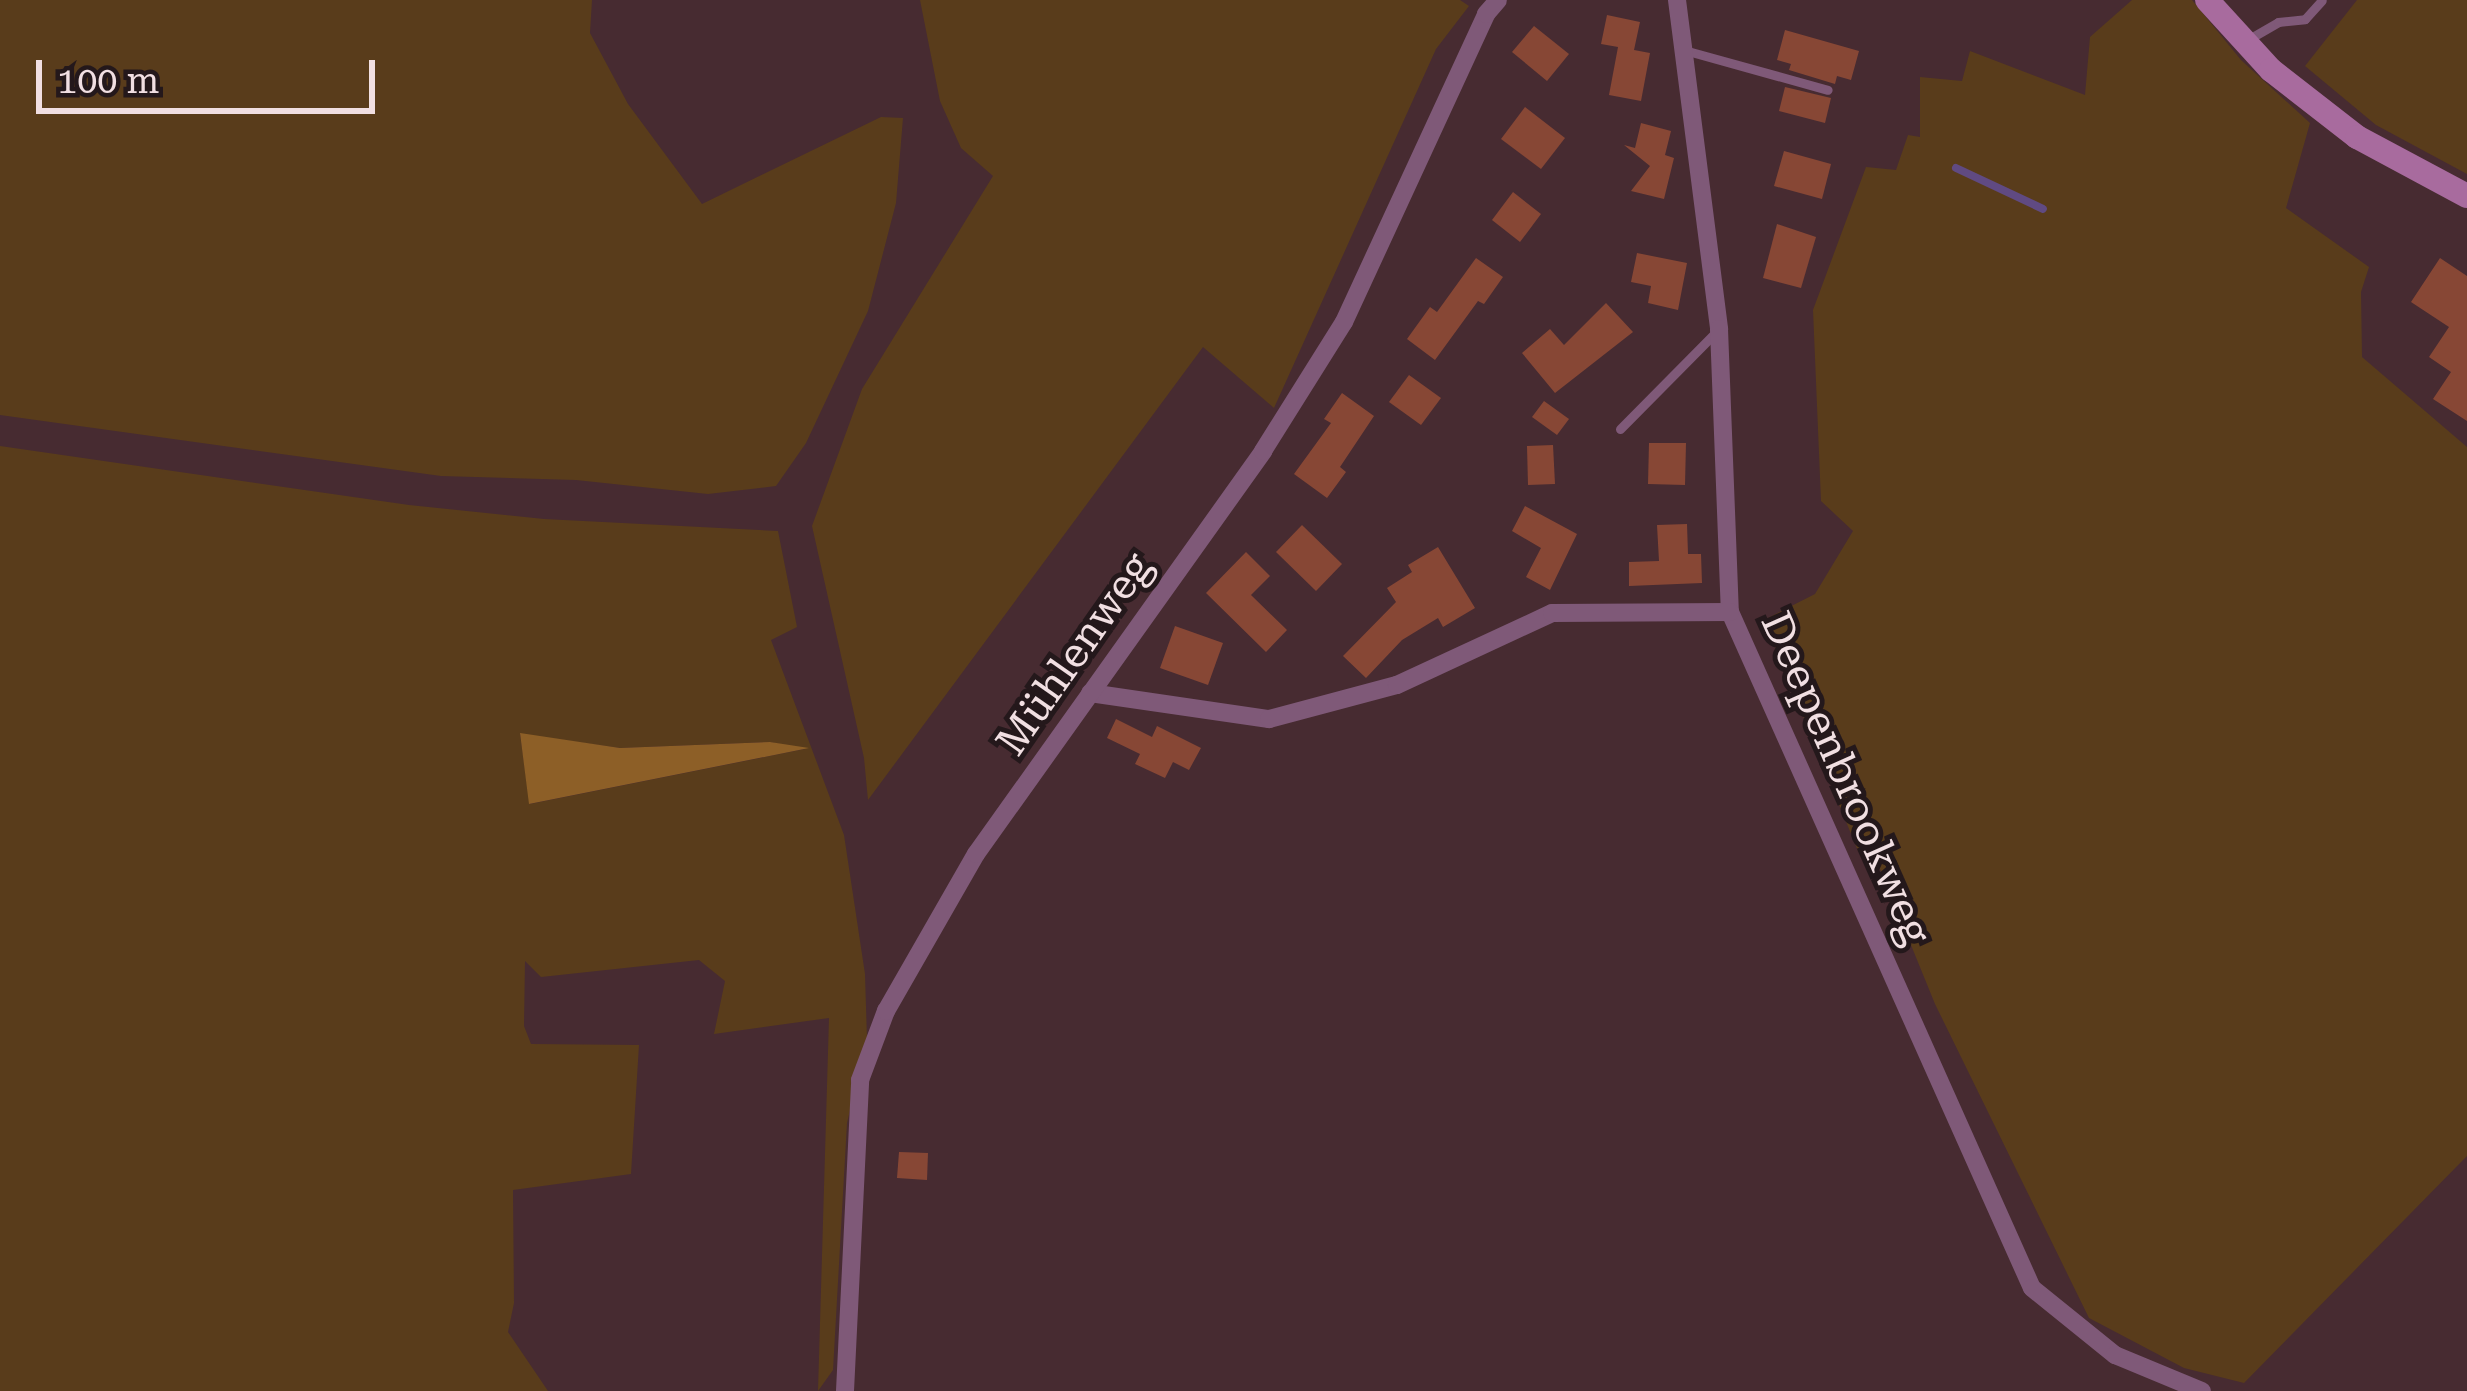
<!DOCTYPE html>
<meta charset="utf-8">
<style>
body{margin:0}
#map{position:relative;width:2467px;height:1391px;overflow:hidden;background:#472b31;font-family:"Roboto Serif",serif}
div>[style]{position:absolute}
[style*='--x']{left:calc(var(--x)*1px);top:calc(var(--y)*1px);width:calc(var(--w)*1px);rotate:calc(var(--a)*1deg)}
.green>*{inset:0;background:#593c1b}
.forest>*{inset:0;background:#8d5f27}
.stream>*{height:8px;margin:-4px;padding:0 4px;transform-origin:4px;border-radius:4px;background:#604a82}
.building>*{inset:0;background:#874735}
.service>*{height:9px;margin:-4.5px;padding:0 4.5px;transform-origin:4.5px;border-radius:4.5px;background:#7f5978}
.minor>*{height:18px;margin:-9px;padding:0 9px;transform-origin:9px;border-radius:9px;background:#7f5978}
.secondary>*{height:24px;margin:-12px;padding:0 12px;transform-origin:12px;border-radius:12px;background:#a86b9e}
span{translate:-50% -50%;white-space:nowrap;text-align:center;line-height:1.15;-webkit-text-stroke:10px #24181b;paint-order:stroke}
.street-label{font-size:42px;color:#f1dfe2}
.scale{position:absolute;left:36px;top:60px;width:339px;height:54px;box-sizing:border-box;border:6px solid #f1dfe2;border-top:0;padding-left:15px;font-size:36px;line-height:42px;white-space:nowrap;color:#f1dfe2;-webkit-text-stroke:9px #24181b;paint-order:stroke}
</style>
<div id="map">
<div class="green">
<div style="clip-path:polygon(0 0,592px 0,590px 33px,628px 104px,702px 204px,881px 117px,903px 118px,896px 203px,868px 311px,806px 443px,776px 486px,708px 494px,576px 480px,441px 476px,0 415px)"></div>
<div style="clip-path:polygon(920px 0,1460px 0,1469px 6px,1436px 49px,1274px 408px,1203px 347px,868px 800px,864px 758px,812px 526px,862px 389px,993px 176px,961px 148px,940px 101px)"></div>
<div style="clip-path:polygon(2132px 0,2192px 0,2241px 60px,2310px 123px,2286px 208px,2369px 267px,2361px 292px,2362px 357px,2467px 447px,2467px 1156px,2244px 1383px,2184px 1368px,2089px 1318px,1935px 1004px,1878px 864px,1858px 851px,1764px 620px,1815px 594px,1853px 531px,1821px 501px,1813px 310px,1866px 167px,1896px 170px,1908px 135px,1920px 137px,1920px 77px,1962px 81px,1970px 51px,2085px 95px,2090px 37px)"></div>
<div style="clip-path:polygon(2357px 0,2467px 0,2467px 174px,2376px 125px,2305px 66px)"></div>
<div style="clip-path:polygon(evenodd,0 446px,409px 505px,544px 519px,778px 531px,797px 627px,771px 640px,844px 835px,865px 974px,867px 1039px,847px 1123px,833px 1370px,818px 1391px,829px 1018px,714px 1034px,725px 981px,699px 960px,541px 977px,525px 961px,524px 1026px,531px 1044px,639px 1045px,631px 1174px,513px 1190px,514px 1303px,508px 1332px,548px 1391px,0 1391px,0 446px,520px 734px,620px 748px,770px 742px,805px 749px,530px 804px,520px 734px)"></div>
</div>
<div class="forest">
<div style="clip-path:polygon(520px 733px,620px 748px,770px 742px,809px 748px,529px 804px)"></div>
</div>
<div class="stream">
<div style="--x:1956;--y:168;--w:96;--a:25.2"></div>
</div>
<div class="building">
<div style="clip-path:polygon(1607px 15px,1640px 22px,1634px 50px,1650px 53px,1641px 101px,1609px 95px,1618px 47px,1601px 44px)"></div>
<div style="clip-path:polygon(1534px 26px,1569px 54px,1547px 81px,1512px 52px)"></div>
<div style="clip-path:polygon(1785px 30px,1859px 51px,1851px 80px,1837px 76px,1835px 84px,1789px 70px,1791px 64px,1777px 60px)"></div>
<div style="clip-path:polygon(1785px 87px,1831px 98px,1825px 123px,1779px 111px)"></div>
<div style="clip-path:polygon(1525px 107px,1565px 138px,1541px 169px,1501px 139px)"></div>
<div style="clip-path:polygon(1641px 123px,1671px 131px,1665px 155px,1674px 158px,1664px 199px,1631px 191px,1650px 166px,1624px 145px,1635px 148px)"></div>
<div style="clip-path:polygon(1784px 151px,1831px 164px,1822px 199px,1774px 186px)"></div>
<div style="clip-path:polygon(1513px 192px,1541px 214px,1520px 242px,1492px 220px)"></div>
<div style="clip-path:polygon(1777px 224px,1816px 237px,1801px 288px,1763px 278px)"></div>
<div style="clip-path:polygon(1637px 253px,1687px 263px,1678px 310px,1648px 303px,1651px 286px,1631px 282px)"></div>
<div style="clip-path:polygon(1476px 258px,1503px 277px,1484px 304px,1478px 301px,1435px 360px,1407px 339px,1430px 307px,1437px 312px)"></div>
<div style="clip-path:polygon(2440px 258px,2467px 276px,2467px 421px,2433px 399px,2451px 372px,2429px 357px,2449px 327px,2411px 302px)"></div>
<div style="clip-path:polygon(1606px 303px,1633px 332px,1555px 393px,1522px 353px,1550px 329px,1564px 345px)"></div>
<div style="clip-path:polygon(1409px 375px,1441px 398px,1421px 425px,1389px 402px)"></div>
<div style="clip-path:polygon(1342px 393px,1374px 416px,1340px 467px,1346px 472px,1327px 498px,1294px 474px,1331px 423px,1324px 419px)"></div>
<div style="clip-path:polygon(1544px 401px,1569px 419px,1557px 435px,1532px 417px)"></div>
<div style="clip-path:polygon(1649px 443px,1686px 443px,1685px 485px,1648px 484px)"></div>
<div style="clip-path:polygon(1553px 445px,1555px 484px,1528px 485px,1527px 446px)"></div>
<div style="clip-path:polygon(1525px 506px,1577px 534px,1550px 590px,1526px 577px,1541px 548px,1512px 531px)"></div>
<div style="clip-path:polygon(1687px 524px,1688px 554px,1701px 554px,1702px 583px,1629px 586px,1629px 562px,1659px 561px,1657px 525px)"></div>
<div style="clip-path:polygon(1302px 525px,1342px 564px,1316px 591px,1276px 552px)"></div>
<div style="clip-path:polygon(1438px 547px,1475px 608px,1443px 627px,1438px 618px,1402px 640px,1366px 678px,1343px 656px,1396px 602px,1387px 588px,1412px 572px,1408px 565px)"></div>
<div style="clip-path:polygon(1246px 552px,1270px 576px,1251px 595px,1287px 630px,1266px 652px,1206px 593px)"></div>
<div style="clip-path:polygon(1175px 626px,1223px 643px,1208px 685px,1160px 668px)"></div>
<div style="clip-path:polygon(1116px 719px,1152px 737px,1157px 726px,1201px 748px,1189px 770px,1173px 762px,1165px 778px,1135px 764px,1140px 754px,1107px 738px)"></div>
<div style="clip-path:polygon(899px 1152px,928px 1153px,927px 1180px,897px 1178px)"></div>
</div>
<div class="service">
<div style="--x:2249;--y:39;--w:34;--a:-30"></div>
<div style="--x:2278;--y:22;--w:27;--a:-6"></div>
<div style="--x:2305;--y:19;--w:25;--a:-48"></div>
<div style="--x:1684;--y:50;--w:149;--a:15.5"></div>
<div style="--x:1620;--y:429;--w:141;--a:-45.3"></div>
</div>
<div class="minor">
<div style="--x:1677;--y:0;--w:332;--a:82.7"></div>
<div style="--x:1719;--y:329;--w:283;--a:87.8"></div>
<div style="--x:1730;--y:612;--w:740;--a:65.93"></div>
<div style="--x:2032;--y:1288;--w:107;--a:38.9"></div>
<div style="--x:2115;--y:1355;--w:94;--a:22.5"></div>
<div style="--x:1090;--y:693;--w:181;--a:8.3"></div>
<div style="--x:1269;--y:719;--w:132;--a:-14.9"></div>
<div style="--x:1397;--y:685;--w:171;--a:-24.9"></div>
<div style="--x:1552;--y:613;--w:178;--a:-0.3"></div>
<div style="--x:845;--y:1391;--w:311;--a:-87.2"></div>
<div style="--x:860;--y:1080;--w:74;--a:-69.4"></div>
<div style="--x:886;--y:1011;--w:181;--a:-60.2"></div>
<div style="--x:976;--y:854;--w:495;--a:-54.5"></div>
<div style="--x:1263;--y:451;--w:152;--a:-57.9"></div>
<div style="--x:1344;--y:322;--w:339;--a:-65.2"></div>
<div style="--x:1486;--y:14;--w:18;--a:-49"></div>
</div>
<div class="secondary">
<div style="--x:2207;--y:0;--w:95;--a:47.6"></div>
<div style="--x:2271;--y:70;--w:109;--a:37.9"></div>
<div style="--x:2357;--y:137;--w:125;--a:28.2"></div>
</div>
<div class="street-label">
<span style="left:1074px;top:654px;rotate:-55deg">Mühlenweg</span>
<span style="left:1846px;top:778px;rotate:66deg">Deepenbrookweg</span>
</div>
<div class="scale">100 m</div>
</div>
